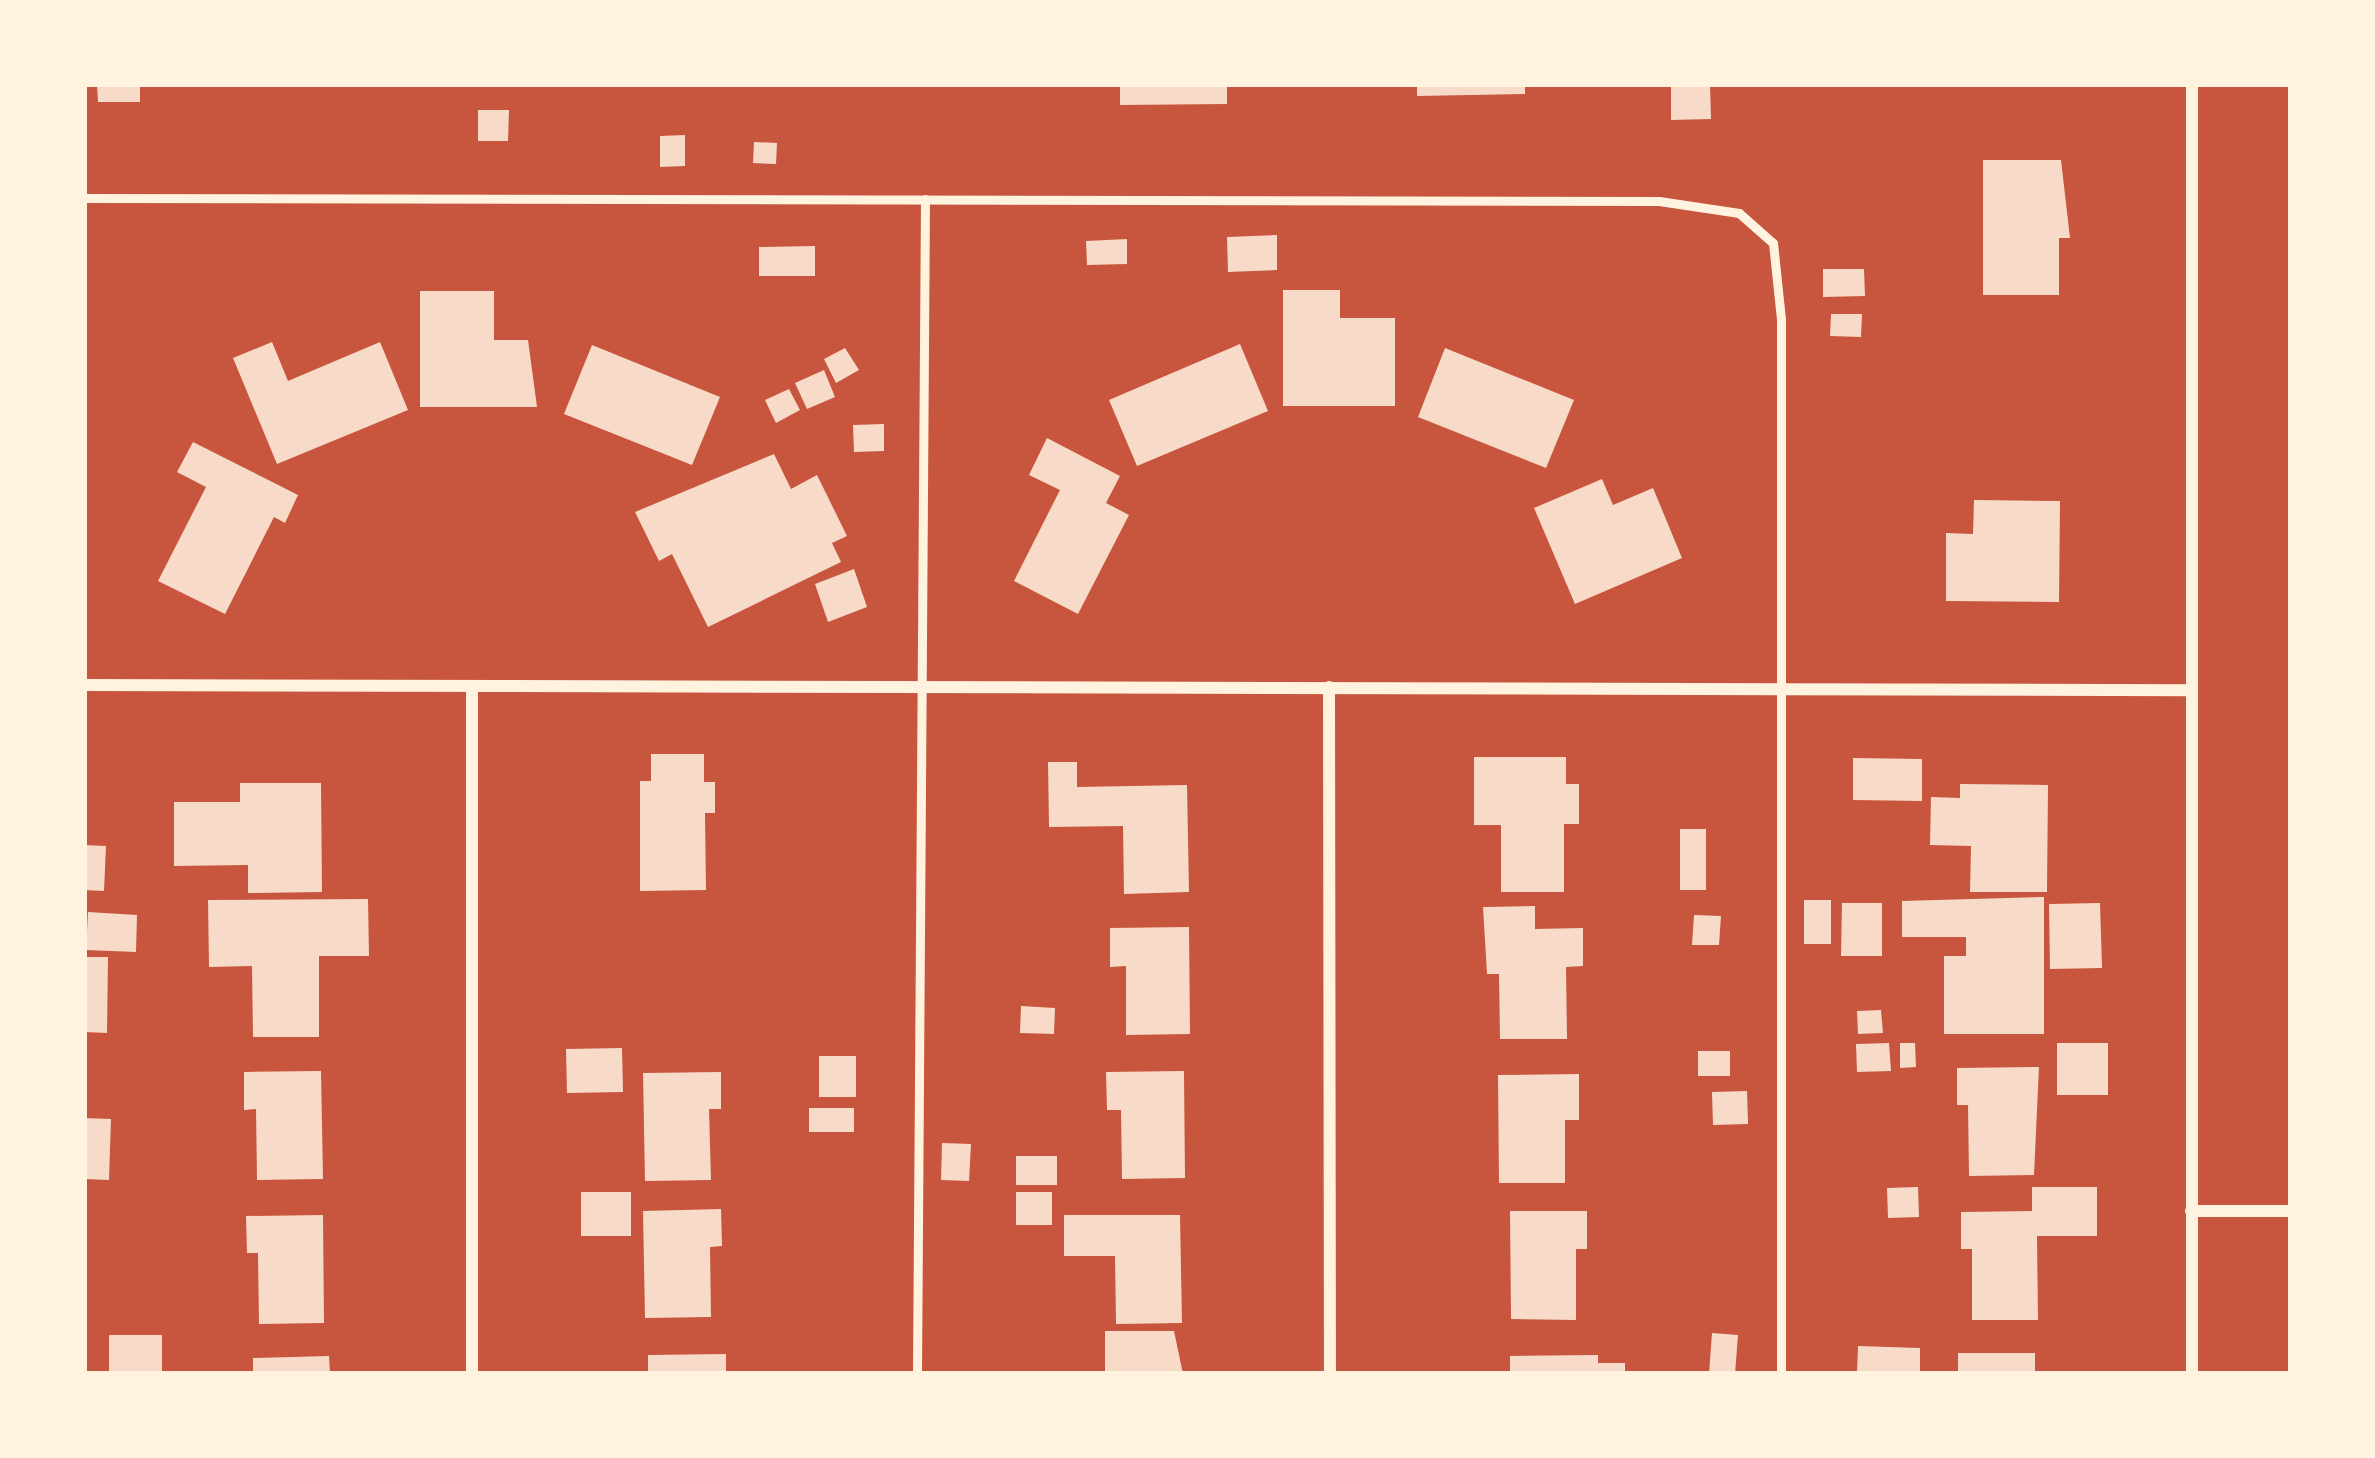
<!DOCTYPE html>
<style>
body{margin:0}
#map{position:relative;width:2375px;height:1458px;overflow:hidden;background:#c8553d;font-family:"Fira Sans",sans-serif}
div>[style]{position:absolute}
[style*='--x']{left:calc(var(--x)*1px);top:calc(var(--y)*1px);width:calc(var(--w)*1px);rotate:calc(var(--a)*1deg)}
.building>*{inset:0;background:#f7dbc8}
.service>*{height:9px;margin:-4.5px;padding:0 4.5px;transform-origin:4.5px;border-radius:4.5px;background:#fff3e0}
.minor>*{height:12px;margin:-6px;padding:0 6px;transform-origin:6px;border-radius:6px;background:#fff3e0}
span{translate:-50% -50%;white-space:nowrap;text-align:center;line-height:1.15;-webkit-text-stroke:9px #fff3e0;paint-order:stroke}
.frame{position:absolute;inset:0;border:87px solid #fff3e0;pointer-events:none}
</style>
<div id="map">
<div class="building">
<div style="clip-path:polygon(97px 84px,140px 84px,140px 102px,98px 102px)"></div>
<div style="clip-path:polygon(1120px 84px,1227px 84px,1227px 104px,1120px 105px)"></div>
<div style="clip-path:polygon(1417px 84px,1525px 84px,1525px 94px,1417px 96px)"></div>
<div style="clip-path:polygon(1671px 84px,1710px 84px,1711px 119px,1671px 120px)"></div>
<div style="clip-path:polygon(478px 110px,509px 110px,508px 141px,478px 141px)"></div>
<div style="clip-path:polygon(685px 135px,685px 166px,660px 167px,660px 136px)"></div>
<div style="clip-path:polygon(754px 142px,777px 143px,776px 164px,753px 163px)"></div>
<div style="clip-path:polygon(1983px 160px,2061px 160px,2070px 238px,2059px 238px,2059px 295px,1983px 295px)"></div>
<div style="clip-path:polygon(1277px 235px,1277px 270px,1228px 272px,1227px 237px)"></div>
<div style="clip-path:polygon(1127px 239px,1127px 264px,1087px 265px,1086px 241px)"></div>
<div style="clip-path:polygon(815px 246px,815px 276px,759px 276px,759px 247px)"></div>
<div style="clip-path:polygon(1823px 269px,1864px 269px,1865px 296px,1823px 297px)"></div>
<div style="clip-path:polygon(1283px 290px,1340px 290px,1340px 318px,1395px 318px,1395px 406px,1283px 406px)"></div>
<div style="clip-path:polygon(420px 291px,494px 291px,494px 340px,528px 340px,537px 407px,420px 407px)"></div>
<div style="clip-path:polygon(1831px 314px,1862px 314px,1861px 337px,1830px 336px)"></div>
<div style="clip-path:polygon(272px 342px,288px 381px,380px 342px,408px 410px,277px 464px,233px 358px)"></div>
<div style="clip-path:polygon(1240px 344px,1268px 411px,1137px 466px,1109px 400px)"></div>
<div style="clip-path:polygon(592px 345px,720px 397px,692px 465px,564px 414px)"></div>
<div style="clip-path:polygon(845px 348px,859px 370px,836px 383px,824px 359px)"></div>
<div style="clip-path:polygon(1445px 348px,1574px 400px,1546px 468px,1418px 417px)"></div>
<div style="clip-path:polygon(824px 370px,835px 397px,807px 409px,795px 383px)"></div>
<div style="clip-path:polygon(789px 389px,800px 410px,776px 423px,765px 400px)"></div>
<div style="clip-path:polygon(884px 424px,884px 451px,854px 452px,853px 425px)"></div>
<div style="clip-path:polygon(1047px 438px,1120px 476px,1106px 503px,1129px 515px,1078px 614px,1014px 581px,1060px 490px,1029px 475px)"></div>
<div style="clip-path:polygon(193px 442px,298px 495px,285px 523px,274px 517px,225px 614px,158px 581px,206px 487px,177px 472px)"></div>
<div style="clip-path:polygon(774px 454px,791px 489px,817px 475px,847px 536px,832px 543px,841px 562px,708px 627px,672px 554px,659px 561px,635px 512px)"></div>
<div style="clip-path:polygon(1602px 479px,1613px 505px,1653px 488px,1682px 558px,1575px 604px,1534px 508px)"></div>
<div style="clip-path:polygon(1974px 500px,2060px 501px,2059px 602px,1946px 601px,1946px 533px,1973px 534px)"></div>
<div style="clip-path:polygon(854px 569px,867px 607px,828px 622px,815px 584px)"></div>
<div style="clip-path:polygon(651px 754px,704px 754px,704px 782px,715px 782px,715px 813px,705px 813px,706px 890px,640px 891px,640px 781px,651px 781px)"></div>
<div style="clip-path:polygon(1474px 757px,1566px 757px,1566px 784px,1579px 784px,1579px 824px,1564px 824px,1564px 892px,1501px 892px,1501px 825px,1474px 825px)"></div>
<div style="clip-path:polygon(1853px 758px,1922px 759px,1922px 801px,1853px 800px)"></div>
<div style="clip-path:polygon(1048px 762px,1077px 762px,1077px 787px,1187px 785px,1189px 892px,1124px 894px,1123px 826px,1049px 827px)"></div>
<div style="clip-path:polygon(240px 783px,321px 783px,322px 892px,248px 893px,248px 865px,174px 866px,174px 802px,240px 802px)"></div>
<div style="clip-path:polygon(1960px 784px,2048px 785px,2047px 892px,1970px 892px,1971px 846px,1930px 845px,1931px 797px,1960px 798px)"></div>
<div style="clip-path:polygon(1680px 829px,1706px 829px,1706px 890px,1680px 890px)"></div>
<div style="clip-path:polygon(84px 845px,106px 846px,104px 891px,84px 890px)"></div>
<div style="clip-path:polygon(2044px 897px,2044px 1034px,1944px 1034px,1944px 956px,1966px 956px,1966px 937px,1902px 937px,1902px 901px)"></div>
<div style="clip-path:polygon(368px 899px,369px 956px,319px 956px,319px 1037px,253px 1037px,252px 966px,209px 967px,208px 900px)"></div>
<div style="clip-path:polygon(1804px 900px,1831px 900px,1831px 944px,1804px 944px)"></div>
<div style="clip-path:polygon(1842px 903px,1882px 903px,1882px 956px,1841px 956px)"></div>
<div style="clip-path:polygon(2100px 903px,2102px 968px,2050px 969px,2049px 904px)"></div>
<div style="clip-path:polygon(1535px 906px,1535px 929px,1583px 928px,1583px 966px,1566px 967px,1567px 1039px,1500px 1039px,1499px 974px,1487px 974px,1483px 907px)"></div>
<div style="clip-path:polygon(88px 912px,137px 915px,136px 952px,86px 950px)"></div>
<div style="clip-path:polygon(1694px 915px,1721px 916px,1719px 945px,1692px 945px)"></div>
<div style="clip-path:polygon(1189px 927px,1190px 1034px,1126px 1035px,1126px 966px,1110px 967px,1110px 928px)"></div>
<div style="clip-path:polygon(84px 957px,108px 957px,107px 1033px,84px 1032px)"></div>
<div style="clip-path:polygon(1021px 1006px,1055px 1008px,1054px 1034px,1020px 1033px)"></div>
<div style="clip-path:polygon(1881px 1010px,1883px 1033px,1858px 1034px,1857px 1011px)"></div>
<div style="clip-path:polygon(1889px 1043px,1891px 1071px,1857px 1072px,1856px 1044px)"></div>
<div style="clip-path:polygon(1900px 1043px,1915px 1043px,1916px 1067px,1900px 1068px)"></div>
<div style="clip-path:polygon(2057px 1043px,2108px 1043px,2108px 1095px,2057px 1095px)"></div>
<div style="clip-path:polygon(622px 1048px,623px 1092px,567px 1093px,566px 1049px)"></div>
<div style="clip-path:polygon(1698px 1051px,1730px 1051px,1730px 1076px,1698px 1076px)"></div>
<div style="clip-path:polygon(819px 1056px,856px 1056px,856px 1097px,819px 1097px)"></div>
<div style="clip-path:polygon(2039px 1067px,2034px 1175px,1969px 1176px,1968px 1105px,1957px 1105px,1957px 1068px)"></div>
<div style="clip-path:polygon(321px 1071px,323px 1179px,257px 1180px,256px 1109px,244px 1110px,244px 1072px)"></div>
<div style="clip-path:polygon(1184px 1071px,1185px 1178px,1122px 1179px,1121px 1110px,1107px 1110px,1106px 1072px)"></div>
<div style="clip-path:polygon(721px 1072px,721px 1109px,709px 1109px,711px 1180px,645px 1181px,643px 1073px)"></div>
<div style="clip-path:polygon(1579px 1074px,1579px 1120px,1565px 1120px,1565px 1183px,1499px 1183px,1498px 1075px)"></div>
<div style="clip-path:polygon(1747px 1091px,1748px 1124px,1713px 1125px,1712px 1092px)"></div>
<div style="clip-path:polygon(809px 1108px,854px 1108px,854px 1132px,809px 1132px)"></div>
<div style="clip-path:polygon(84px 1118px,111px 1119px,109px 1180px,84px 1179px)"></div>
<div style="clip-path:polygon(942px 1143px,971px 1144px,969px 1181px,941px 1180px)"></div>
<div style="clip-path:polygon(1016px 1156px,1057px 1156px,1057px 1185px,1016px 1185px)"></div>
<div style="clip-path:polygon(1918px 1187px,1919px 1217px,1888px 1218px,1887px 1188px)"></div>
<div style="clip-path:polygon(2032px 1187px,2097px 1187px,2097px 1236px,2037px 1236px,2038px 1320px,1972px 1320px,1972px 1249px,1961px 1249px,1961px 1212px,2032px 1211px)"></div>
<div style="clip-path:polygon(581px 1192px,631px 1192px,631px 1236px,581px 1236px)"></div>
<div style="clip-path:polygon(1016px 1192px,1052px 1192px,1052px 1225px,1016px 1225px)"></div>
<div style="clip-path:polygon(721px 1209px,722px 1246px,710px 1247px,711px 1317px,645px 1318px,643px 1211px)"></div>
<div style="clip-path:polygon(1510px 1211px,1587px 1211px,1587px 1249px,1576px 1249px,1576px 1320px,1511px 1319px)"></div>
<div style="clip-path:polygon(323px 1215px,324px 1323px,259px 1324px,258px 1253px,247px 1253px,246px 1216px)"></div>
<div style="clip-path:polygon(1064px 1215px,1180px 1215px,1182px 1323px,1116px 1324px,1115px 1256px,1064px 1256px)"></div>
<div style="clip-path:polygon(1105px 1331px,1174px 1331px,1183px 1374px,1105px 1374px)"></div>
<div style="clip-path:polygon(1712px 1333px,1738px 1335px,1735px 1374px,1709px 1374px)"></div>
<div style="clip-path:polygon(109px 1335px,162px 1335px,162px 1374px,109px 1374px)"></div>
<div style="clip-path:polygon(1858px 1346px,1920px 1348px,1920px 1374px,1857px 1374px)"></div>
<div style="clip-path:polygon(1958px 1353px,2035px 1353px,2035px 1374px,1958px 1374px)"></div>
<div style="clip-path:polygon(726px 1354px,726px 1374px,648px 1374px,648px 1355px)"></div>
<div style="clip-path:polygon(1598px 1355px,1598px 1363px,1625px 1363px,1625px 1374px,1510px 1374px,1510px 1356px)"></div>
<div style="clip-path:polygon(329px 1356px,330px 1374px,253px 1374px,253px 1358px)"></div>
</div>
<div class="service">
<div style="--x:84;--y:198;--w:1575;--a:0.11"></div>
<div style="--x:1659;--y:201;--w:81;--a:8.5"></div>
<div style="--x:1739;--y:213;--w:45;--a:41.4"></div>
<div style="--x:1773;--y:243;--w:76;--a:84"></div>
<div style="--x:1781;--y:319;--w:1055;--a:90"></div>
<div style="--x:917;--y:1374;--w:1175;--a:-89.61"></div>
</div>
<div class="minor">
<div style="--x:84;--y:685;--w:2108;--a:0.14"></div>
<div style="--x:472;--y:686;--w:688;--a:90"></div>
<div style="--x:1329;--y:687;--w:687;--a:89.92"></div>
<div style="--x:2191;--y:1211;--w:100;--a:0"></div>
<div style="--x:2192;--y:1374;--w:1290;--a:-90"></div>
</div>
<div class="frame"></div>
</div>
